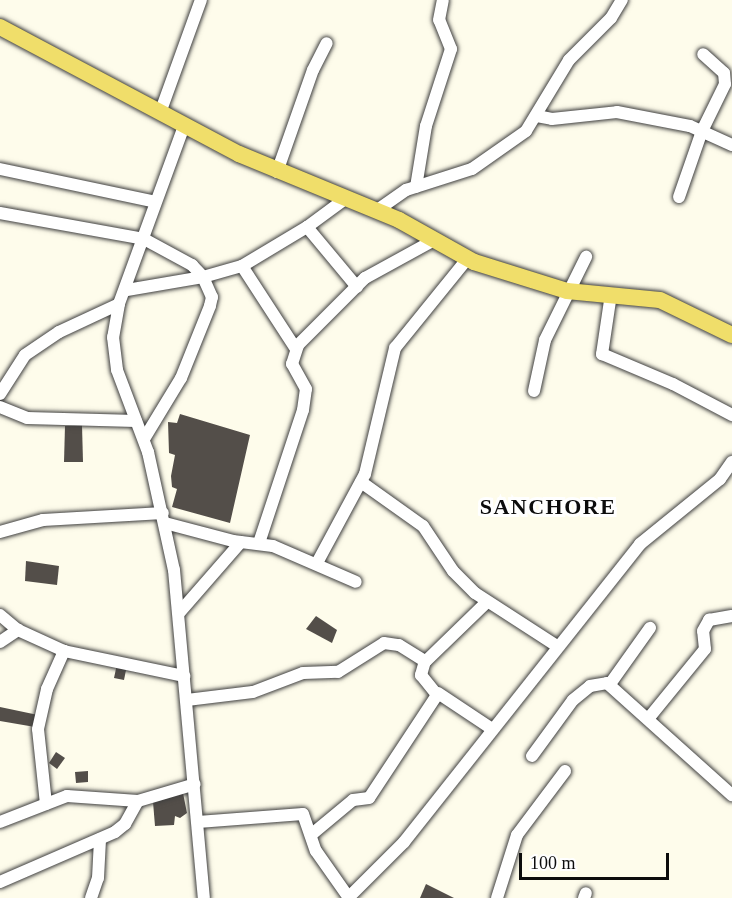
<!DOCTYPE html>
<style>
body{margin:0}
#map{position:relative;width:732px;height:898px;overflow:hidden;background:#fefceb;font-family:Georgia,serif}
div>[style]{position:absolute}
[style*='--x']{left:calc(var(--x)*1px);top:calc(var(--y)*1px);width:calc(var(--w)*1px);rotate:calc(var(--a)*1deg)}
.building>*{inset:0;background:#534e49}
.roads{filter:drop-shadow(0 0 2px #3f3f3f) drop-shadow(0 0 2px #3f3f3f)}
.minor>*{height:12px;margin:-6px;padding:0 6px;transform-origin:6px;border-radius:6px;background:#fff}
.major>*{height:16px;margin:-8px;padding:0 8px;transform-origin:8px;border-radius:8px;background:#f0de6a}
span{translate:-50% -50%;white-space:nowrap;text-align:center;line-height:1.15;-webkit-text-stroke:6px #fff;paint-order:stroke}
.district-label{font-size:22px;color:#0c0c0c;font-weight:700;letter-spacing:1.5px}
.scale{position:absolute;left:519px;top:853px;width:150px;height:27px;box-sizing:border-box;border:3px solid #0c0c0c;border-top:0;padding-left:8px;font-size:18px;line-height:21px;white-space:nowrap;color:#0c0c0c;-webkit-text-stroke:4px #fff;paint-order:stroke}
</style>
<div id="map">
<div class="building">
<div style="clip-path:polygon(180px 414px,250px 435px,230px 523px,172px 507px,177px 489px,172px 487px,171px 476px,175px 455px,169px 453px,168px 422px,177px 423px)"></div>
<div style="clip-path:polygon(82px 425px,83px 462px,64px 462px,65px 426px)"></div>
<div style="clip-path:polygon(26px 561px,59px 566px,57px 585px,25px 581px)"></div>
<div style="clip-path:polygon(316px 616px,337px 630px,332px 643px,306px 629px)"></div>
<div style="clip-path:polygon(117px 664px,126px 670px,124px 680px,114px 678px)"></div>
<div style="clip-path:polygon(0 707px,38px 715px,35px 727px,0 721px)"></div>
<div style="clip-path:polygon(56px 752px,65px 758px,57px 769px,49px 763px)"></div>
<div style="clip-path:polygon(88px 771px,88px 782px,76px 783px,75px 772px)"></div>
<div style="clip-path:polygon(183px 793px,187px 813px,180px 818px,175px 816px,174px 825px,155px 826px,153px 802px)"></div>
<div style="clip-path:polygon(426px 884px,454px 898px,420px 898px)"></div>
</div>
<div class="roads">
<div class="minor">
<div style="--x:160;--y:113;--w:120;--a:-70.1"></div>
<div style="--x:537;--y:116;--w:15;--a:11"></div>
<div style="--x:552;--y:119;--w:65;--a:-6.1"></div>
<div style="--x:617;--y:112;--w:74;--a:10.9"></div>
<div style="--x:690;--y:126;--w:46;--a:24.3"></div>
<div style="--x:184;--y:126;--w:189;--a:110.1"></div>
<div style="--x:119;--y:304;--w:34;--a:100"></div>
<div style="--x:113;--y:337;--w:33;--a:83"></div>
<div style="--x:117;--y:370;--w:88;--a:69.3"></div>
<div style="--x:148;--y:452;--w:121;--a:77.6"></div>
<div style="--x:174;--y:570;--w:329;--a:84.8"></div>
<div style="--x:0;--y:169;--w:159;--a:11.9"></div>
<div style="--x:277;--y:172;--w:108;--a:-70.6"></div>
<div style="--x:313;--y:70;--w:30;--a:-63"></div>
<div style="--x:416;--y:187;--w:62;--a:-80.7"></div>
<div style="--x:426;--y:126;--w:81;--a:-72"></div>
<div style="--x:451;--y:49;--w:31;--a:-112"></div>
<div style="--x:439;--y:20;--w:20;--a:-79"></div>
<div style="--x:679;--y:197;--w:70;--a:-70.8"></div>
<div style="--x:702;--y:131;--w:52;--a:-63.9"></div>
<div style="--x:725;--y:84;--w:11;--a:-95"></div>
<div style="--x:724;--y:73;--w:28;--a:-138"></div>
<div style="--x:376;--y:211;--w:37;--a:-35"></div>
<div style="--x:406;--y:190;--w:69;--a:-17.7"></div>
<div style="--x:472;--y:169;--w:66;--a:-35.1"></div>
<div style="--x:526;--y:131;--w:83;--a:-58.8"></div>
<div style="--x:569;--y:60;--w:59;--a:-45"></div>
<div style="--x:611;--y:18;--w:21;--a:-59"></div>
<div style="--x:0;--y:213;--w:146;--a:10.2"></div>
<div style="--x:144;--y:239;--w:55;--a:28.4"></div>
<div style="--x:192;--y:265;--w:16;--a:47"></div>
<div style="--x:203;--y:277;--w:22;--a:66"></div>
<div style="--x:212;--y:297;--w:9;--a:103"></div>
<div style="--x:210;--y:306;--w:78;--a:111.9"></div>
<div style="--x:181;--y:378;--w:71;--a:121.2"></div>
<div style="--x:307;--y:227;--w:78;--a:50.2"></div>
<div style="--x:242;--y:266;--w:99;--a:57"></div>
<div style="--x:127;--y:290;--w:77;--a:-9.7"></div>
<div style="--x:203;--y:277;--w:41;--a:-15.8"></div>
<div style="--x:242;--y:266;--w:76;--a:-31"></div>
<div style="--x:307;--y:227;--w:47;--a:-36.4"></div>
<div style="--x:611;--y:294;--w:61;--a:98.5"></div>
<div style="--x:602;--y:354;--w:77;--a:22.9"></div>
<div style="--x:673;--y:384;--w:67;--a:27.7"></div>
<div style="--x:534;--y:391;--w:52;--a:-77.8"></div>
<div style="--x:545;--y:340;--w:93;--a:-63.7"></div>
<div style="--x:0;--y:394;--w:46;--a:-57.3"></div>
<div style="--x:25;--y:355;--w:41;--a:-34.1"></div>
<div style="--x:59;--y:332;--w:66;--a:-25"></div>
<div style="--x:0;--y:407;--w:29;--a:22"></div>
<div style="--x:27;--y:418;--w:109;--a:1.6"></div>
<div style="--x:361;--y:482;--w:76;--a:35.4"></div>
<div style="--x:423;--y:526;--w:54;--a:56.3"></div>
<div style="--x:453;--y:571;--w:31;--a:45"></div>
<div style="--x:475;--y:593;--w:98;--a:32.9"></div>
<div style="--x:165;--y:523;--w:70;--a:14.8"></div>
<div style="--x:233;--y:541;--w:40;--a:7.1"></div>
<div style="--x:273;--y:546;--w:90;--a:23.4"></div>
<div style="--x:0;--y:532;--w:45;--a:-15.6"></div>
<div style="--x:43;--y:520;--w:120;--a:-3.3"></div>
<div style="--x:259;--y:543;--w:140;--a:-71.7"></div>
<div style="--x:303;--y:410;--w:21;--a:-82"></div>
<div style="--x:306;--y:389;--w:29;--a:-119"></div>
<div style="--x:292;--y:364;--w:20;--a:-72"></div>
<div style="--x:298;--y:345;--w:95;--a:-45"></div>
<div style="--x:365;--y:278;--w:79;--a:-28.8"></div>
<div style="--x:317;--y:563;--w:101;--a:-61.7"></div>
<div style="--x:365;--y:474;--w:130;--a:-76.6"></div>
<div style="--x:395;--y:348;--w:114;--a:-51"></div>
<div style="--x:179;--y:613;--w:94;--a:-48.9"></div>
<div style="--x:0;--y:615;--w:23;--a:40"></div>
<div style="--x:18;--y:630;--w:51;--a:24.5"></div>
<div style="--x:64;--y:651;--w:123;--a:11.8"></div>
<div style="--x:0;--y:642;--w:22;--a:-34"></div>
<div style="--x:425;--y:662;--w:86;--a:-44.1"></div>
<div style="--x:610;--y:684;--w:69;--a:-54.5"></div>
<div style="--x:438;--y:693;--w:65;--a:33.7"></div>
<div style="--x:187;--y:700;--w:66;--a:-6.9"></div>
<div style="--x:253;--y:692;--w:53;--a:-20.8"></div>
<div style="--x:303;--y:673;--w:35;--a:-2"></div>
<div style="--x:338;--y:672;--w:54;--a:-32.2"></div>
<div style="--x:384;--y:643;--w:15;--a:8"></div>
<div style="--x:399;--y:645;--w:31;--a:32"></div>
<div style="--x:425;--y:661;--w:15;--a:106"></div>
<div style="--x:421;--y:675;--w:26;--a:51"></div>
<div style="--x:437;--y:695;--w:123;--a:123.4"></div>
<div style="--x:369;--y:798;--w:16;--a:173"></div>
<div style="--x:353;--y:800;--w:55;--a:140.2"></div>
<div style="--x:648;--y:719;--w:90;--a:-50.8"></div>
<div style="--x:705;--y:649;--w:18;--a:-96"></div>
<div style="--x:703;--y:631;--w:13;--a:-61"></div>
<div style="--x:709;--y:620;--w:23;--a:-10"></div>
<div style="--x:532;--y:756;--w:69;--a:-53.8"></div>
<div style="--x:573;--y:700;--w:22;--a:-39"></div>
<div style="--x:590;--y:686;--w:17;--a:-10"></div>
<div style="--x:607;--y:683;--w:168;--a:41.9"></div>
<div style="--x:46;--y:804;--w:75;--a:-96.1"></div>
<div style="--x:38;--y:729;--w:41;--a:-77.3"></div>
<div style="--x:47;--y:689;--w:42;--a:-65.9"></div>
<div style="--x:0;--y:822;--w:72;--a:-21.2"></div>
<div style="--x:67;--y:796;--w:71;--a:4"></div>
<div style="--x:138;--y:801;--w:59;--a:-16.6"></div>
<div style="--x:198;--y:822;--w:105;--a:-4.4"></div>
<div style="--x:303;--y:814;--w:39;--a:71"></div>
<div style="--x:316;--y:851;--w:57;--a:54.9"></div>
<div style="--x:0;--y:882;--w:125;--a:-23.5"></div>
<div style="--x:115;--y:832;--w:13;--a:-39"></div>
<div style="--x:125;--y:824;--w:26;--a:-61"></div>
<div style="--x:91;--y:898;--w:21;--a:-71"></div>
<div style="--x:98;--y:878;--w:39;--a:-87"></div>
<div style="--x:348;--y:898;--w:79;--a:-45"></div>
<div style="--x:404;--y:842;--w:380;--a:-51.6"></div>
<div style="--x:640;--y:544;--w:103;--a:-39.1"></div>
<div style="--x:720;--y:479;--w:21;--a:-55"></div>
<div style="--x:497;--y:898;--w:66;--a:-72.4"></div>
<div style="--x:517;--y:835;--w:80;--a:-53.1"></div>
<div style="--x:584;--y:898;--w:5;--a:-68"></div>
</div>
<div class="major">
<div style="--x:0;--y:27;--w:271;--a:28"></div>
<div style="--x:239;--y:154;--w:173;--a:22.4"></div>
<div style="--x:399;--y:220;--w:86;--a:29.2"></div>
<div style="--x:474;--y:262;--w:97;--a:17.3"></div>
<div style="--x:567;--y:291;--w:93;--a:5.5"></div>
<div style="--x:660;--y:300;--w:80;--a:25.9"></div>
</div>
</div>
<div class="district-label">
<span style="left:548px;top:507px">SANCHORE</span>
</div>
<div class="scale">100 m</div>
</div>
